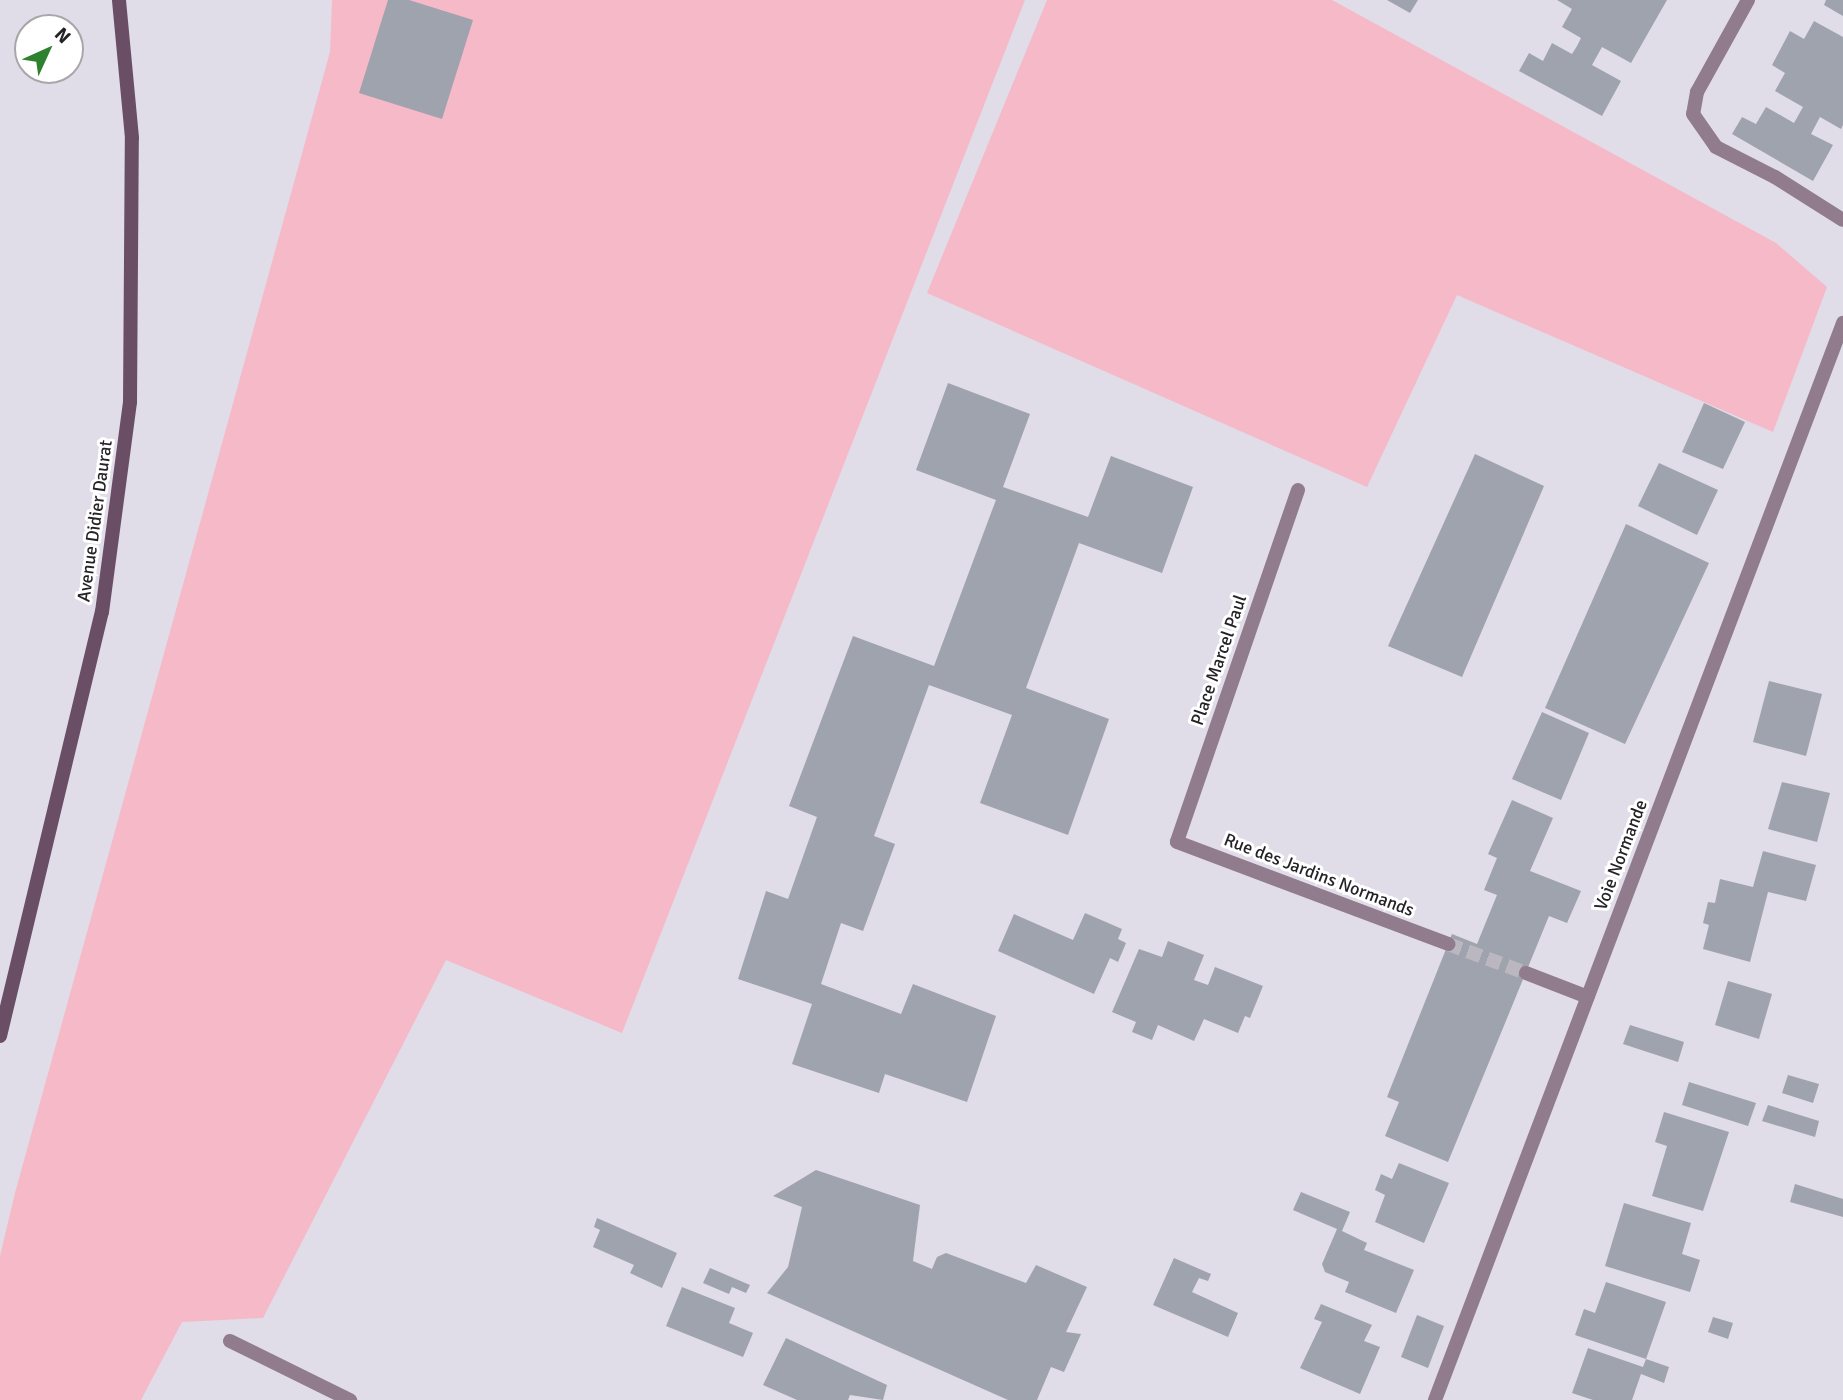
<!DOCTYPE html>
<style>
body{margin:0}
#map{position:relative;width:1843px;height:1400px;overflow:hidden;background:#e0dce8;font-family:Signika,sans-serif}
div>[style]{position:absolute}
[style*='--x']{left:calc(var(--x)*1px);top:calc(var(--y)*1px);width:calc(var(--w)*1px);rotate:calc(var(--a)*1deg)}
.green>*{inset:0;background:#f5b9c8}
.building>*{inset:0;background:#9fa3ae}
.street-tunnel>*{height:14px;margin-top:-7px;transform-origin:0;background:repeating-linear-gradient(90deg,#bab7c1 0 14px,transparent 0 21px)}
.street>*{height:14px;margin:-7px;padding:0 7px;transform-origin:7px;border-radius:7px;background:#907c8d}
.secondary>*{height:14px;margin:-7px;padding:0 7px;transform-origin:7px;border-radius:7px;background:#6a4e66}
span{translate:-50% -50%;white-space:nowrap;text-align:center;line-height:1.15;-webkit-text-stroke:6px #fff;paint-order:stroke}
.street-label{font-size:18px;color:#242327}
.north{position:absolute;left:14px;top:14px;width:70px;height:70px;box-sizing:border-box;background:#fff;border:2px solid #a7a7a9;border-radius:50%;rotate:45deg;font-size:19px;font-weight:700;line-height:28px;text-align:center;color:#242327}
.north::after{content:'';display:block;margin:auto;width:24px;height:32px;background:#2e822f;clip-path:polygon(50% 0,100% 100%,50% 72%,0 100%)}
</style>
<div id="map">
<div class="green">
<div style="clip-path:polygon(332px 0,1025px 0,622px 1033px,446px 960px,263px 1318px,182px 1322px,141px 1400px,0 1400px,0 1256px,15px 1193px,330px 52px)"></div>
<div style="clip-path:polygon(1047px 0,1332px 0,1776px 243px,1827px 287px,1773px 432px,1457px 295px,1367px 487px,927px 293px)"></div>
</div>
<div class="building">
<div style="clip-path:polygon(388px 0,409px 0,473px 20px,442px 119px,359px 93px)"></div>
<div style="clip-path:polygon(1387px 0,1418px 0,1410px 13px)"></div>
<div style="clip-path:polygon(1557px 0,1667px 0,1631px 63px,1602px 47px,1592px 65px,1621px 81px,1602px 116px,1519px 71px,1529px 53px,1543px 61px,1552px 43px,1572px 54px,1577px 46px,1581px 38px,1562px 27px,1572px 9px)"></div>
<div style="clip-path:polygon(1826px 0,1843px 0,1843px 16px,1824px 5px)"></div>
<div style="clip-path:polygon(1814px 21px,1843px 37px,1843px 125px,1841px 129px,1820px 117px,1811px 134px,1833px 145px,1813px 181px,1732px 134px,1742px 117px,1756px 124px,1766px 107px,1794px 123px,1803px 107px,1775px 91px,1785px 73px,1772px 65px,1790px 31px,1804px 39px)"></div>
<div style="clip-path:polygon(948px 383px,1030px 414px,1003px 487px,1088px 517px,1111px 456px,1193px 487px,1162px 573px,1079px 543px,1026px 688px,1109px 719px,1068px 835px,980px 803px,1012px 715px,929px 685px,874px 836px,895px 844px,870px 912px,863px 931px,841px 923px,821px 984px,901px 1014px,913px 984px,996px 1016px,967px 1102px,885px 1074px,879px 1093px,792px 1064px,812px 1004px,738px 979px,766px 891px,788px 899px,817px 817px,789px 806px,853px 636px,934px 666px,991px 513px,996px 500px,916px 470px)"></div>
<div style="clip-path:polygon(1704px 403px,1745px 422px,1723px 469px,1682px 452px)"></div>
<div style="clip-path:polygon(1475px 454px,1544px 486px,1462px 677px,1388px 646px)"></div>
<div style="clip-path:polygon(1659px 463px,1718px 490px,1697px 535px,1638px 506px)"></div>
<div style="clip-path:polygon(1626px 524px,1709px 563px,1625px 744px,1545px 708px)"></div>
<div style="clip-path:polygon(1769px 681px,1822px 694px,1806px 756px,1753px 742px)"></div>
<div style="clip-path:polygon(1542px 712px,1589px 733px,1561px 800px,1512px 779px)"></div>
<div style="clip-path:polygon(1782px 782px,1830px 793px,1817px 842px,1768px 829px)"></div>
<div style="clip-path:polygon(1512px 800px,1553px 818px,1530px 871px,1581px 891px,1567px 923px,1549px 916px,1448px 1162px,1385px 1136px,1399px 1102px,1387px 1097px,1452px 934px,1477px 944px,1497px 895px,1484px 890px,1497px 858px,1488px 854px)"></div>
<div style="clip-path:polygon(1763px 851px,1816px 865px,1806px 901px,1768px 892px,1750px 962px,1703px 949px,1709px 925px,1703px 923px,1708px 902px,1715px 903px,1720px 879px,1753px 887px)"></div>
<div style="clip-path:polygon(1085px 913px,1122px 929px,1118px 939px,1126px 943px,1118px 962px,1110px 958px,1094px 994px,998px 951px,1014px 914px,1073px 940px)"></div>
<div style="clip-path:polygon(1168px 941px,1204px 955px,1194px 980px,1208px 985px,1215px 967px,1263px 986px,1250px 1018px,1245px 1016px,1238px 1033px,1204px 1019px,1194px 1041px,1158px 1025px,1152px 1040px,1132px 1032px,1136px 1022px,1112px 1012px,1139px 949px,1162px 957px)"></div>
<div style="clip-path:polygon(1728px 981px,1772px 994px,1759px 1039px,1715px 1025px)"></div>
<div style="clip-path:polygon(1630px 1025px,1684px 1042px,1678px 1062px,1623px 1044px)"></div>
<div style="clip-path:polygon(1788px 1075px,1819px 1084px,1813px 1103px,1782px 1093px)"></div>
<div style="clip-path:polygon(1689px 1082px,1756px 1103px,1748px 1126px,1682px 1105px)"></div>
<div style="clip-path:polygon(1768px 1105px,1819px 1121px,1815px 1137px,1762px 1121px)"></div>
<div style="clip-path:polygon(1664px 1112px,1729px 1132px,1703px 1211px,1652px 1196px,1667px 1146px,1655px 1142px)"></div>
<div style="clip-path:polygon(1399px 1163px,1449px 1183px,1424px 1243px,1375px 1222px,1385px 1195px,1375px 1190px,1381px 1174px,1392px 1179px)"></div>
<div style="clip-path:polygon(816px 1170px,920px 1205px,913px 1261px,932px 1269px,937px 1257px,946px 1253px,1026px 1283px,1036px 1265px,1087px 1287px,1066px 1332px,1081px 1334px,1064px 1372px,1051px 1367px,1037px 1400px,1008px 1400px,767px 1293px,788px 1267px,802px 1207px,773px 1196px)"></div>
<div style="clip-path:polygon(1795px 1184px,1843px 1199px,1843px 1217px,1790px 1202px)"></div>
<div style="clip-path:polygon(1301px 1192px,1350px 1212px,1342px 1231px,1367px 1243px,1364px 1250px,1414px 1270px,1396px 1313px,1345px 1292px,1349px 1282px,1325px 1272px,1322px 1264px,1337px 1229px,1293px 1210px)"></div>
<div style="clip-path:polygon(1624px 1203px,1691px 1223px,1682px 1254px,1700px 1260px,1690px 1292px,1605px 1266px)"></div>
<div style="clip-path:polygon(597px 1218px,677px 1253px,662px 1288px,630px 1273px,634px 1265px,593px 1247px,600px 1230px,594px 1227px)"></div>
<div style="clip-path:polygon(1174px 1258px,1211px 1274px,1208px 1281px,1199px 1278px,1192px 1292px,1238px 1313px,1228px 1337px,1153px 1305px)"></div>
<div style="clip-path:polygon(710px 1268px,750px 1285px,746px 1293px,732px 1287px,729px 1294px,703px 1283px)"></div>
<div style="clip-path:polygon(1606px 1282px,1666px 1302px,1646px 1359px,1669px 1367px,1664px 1383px,1641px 1374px,1632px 1400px,1593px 1400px,1572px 1393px,1588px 1348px,1643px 1367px,1646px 1359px,1575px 1335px,1584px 1309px,1595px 1313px)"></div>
<div style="clip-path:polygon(682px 1287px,735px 1308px,729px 1323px,753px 1333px,743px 1357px,666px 1326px)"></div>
<div style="clip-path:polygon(1321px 1304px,1372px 1325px,1364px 1341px,1380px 1347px,1360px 1394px,1300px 1368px,1322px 1322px,1314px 1319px)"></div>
<div style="clip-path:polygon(1417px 1315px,1444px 1326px,1428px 1368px,1401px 1357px)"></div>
<div style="clip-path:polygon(1713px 1317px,1733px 1323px,1728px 1339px,1708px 1332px)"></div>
<div style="clip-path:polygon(786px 1338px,887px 1385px,883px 1400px,850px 1395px,848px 1400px,797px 1400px,763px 1385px)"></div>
</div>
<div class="street-tunnel">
<div style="--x:1448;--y:944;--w:83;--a:20.4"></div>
</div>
<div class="street">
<div style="--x:1748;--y:0;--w:105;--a:119"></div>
<div style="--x:1697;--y:92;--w:22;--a:100"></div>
<div style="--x:1693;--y:114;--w:40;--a:55.1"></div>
<div style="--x:1716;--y:147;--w:66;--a:27"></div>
<div style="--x:1775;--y:177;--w:80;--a:32.3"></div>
<div style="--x:1298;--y:490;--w:372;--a:109"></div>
<div style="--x:1177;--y:842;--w:290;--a:20.6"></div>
<div style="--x:1526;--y:973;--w:66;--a:21.2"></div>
<div style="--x:230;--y:1341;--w:134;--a:26.2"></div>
<div style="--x:1435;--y:1400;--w:1152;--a:-69.25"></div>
</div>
<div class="secondary">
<div style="--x:0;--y:1036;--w:436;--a:-76.5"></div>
<div style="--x:102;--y:612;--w:212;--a:-82.4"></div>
<div style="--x:130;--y:402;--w:264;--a:-89.6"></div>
<div style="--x:132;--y:138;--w:139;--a:-95.4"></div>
</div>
<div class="street-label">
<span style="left:95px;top:521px;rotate:-82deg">Avenue Didier Daurat</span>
<span style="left:1219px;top:660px;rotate:-71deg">Place Marcel Paul</span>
<span style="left:1621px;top:855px;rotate:-69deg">Voie Normande</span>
<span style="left:1319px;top:875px;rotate:21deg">Rue des Jardins Normands</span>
</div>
<div class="north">N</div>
</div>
